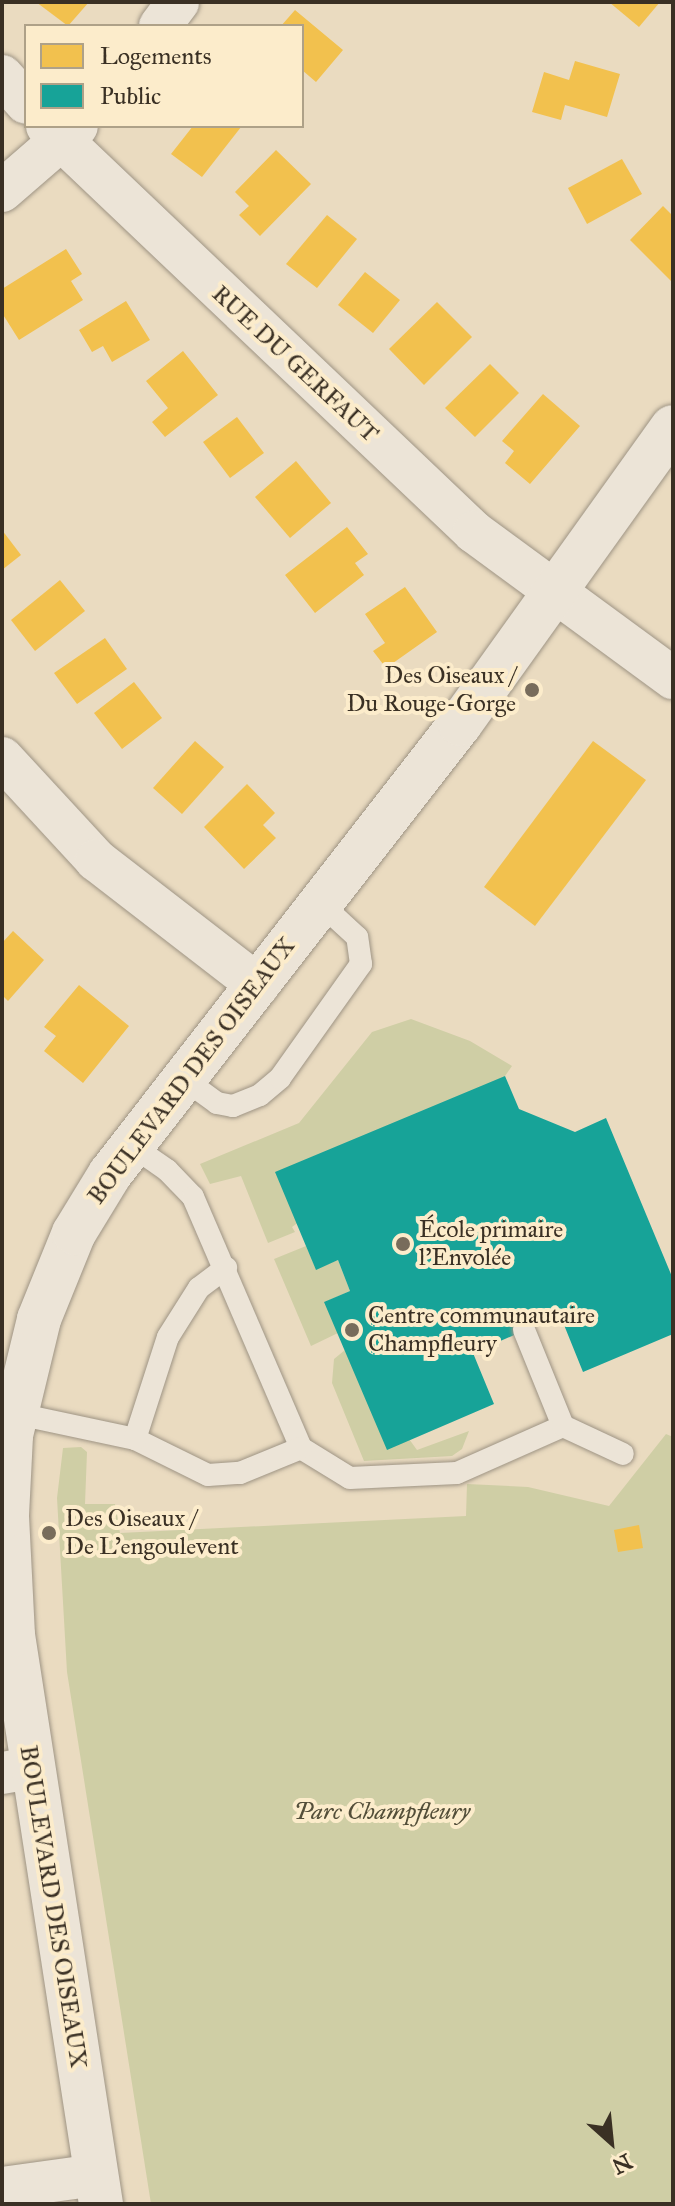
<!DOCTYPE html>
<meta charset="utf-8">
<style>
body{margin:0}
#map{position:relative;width:675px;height:2206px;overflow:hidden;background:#eadbc0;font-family:"IM FELL Great Primer",serif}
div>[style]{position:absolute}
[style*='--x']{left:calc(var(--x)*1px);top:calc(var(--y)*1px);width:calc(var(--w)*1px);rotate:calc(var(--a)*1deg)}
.green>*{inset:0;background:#cfcea5}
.homes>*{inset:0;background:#f2c14e}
.public>*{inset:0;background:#17a398}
.roads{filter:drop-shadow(0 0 2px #9e9484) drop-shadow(0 0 2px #9e9484)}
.service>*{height:22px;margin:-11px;padding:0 11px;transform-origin:11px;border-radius:11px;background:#ece4d7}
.minor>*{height:42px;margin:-21px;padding:0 21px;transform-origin:21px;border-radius:21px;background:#ece4d7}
.tertiary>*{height:44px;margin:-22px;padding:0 22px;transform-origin:22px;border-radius:22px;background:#ece4d7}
.dots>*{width:22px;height:22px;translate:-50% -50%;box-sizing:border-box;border:4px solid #fceccb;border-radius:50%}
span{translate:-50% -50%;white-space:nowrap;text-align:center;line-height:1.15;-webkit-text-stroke:8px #fceccb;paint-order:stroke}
.street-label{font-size:24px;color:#3a3024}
.poi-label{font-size:24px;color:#3a3024}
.right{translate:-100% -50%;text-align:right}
.left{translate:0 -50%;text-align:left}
.park-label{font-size:24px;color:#534e39;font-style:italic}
.frame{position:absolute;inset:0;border:4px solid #3a3024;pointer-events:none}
.legend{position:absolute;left:24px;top:24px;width:280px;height:104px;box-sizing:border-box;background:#fceccb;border:2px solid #aea188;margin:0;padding:10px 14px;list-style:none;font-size:24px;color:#3a3024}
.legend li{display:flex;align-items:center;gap:16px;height:40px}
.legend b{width:40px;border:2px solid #aea188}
.north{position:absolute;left:571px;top:2102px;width:80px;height:80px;-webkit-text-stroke:6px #fceccb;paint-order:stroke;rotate:153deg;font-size:22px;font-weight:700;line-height:32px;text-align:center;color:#3a3024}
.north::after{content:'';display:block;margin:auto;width:28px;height:36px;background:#3a3024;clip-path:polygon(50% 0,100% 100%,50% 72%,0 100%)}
</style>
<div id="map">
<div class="green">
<div style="clip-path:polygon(411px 1019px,470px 1041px,512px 1066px,505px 1076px,292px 1227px,295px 1232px,268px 1243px,241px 1176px,210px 1184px,200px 1164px,299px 1123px,372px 1032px)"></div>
<div style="clip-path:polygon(306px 1246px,316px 1269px,338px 1260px,350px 1291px,325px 1302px,338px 1333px,311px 1346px,274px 1259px)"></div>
<div style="clip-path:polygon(345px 1350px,417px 1450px,469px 1431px,462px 1449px,452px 1456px,364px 1461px,332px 1383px,334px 1359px)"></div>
<div style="clip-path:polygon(666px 1434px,673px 1437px,673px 2204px,151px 2204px,67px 1672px,57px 1498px,63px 1448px,81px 1447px,87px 1452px,85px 1504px,115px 1504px,120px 1533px,466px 1516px,467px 1484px,528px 1487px,609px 1506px)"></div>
</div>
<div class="homes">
<div style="clip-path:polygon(36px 2px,89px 2px,68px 26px)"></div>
<div style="clip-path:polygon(609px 2px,660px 2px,639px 27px)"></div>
<div style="clip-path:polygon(295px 10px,343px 50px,316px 82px,302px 70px,302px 26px,281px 26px)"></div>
<div style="clip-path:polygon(575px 61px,620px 74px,607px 117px,565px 105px,561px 120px,532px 112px,544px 72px,569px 80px)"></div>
<div style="clip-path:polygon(193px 126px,241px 127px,202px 177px,171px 154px)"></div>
<div style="clip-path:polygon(276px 150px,311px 184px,260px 236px,239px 215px,249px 206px,235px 192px)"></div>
<div style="clip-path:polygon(622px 159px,642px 194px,587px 224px,568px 188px)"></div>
<div style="clip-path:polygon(663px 206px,673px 216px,673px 283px,630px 240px)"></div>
<div style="clip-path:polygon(327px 215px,357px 239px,317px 288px,286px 264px)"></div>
<div style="clip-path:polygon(66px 249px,82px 274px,71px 281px,83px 300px,19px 340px,2px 313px,2px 289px)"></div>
<div style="clip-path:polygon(365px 272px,400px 300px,373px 333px,338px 305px)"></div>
<div style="clip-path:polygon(126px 301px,150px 340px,112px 362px,103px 346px,92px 352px,79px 330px)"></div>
<div style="clip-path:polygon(437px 302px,472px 337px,424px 385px,389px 349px)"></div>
<div style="clip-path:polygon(183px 351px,218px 395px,165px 437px,152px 422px,168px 408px,146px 381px)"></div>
<div style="clip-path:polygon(490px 364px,519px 393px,475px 437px,445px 408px)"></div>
<div style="clip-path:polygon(543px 394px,580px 426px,530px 484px,505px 463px,514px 451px,502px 441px)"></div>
<div style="clip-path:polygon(237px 417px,264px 453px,230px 478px,203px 442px)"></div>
<div style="clip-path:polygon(296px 461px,331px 503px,290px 538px,255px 497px)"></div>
<div style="clip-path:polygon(347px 527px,368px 554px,355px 563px,364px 575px,315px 613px,285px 575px)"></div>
<div style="clip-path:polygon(2px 530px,21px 555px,2px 570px)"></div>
<div style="clip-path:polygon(60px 580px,85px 611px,35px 651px,11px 620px)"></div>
<div style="clip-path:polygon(405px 587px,437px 632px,386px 668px,373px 651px,385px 643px,365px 614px)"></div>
<div style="clip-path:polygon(105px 638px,127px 669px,77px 704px,54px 673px)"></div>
<div style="clip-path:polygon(134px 682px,162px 718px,122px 749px,94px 713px)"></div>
<div style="clip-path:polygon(195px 741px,224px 767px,182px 814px,153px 788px)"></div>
<div style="clip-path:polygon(593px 741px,646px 780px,535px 926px,484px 887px)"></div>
<div style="clip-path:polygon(247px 784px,275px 813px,263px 825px,276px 838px,244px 869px,204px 827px)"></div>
<div style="clip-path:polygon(13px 931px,44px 960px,8px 1001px,2px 995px,2px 943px)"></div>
<div style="clip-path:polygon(79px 985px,129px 1026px,83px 1083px,44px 1051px,56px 1036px,44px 1027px)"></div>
<div style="clip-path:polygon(639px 1525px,643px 1548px,618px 1552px,614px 1530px)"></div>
</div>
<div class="public">
<div style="clip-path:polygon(505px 1076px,519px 1109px,575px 1132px,606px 1118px,673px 1279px,673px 1334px,583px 1372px,560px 1315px,473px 1353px,494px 1404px,387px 1450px,324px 1302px,350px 1291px,338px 1260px,316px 1270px,275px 1172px)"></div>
</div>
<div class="roads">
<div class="service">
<div style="--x:184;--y:1079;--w:41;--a:36"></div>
<div style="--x:217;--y:1103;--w:16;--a:11"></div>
<div style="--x:233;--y:1106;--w:29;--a:-22"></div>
<div style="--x:260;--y:1095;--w:26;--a:-40"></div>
<div style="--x:280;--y:1078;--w:140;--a:-54.6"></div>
<div style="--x:361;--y:964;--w:27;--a:-98"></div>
<div style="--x:357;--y:937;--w:50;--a:-137.4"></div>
<div style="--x:131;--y:1145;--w:44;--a:34.8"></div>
<div style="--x:167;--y:1170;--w:37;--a:46"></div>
<div style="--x:193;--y:1197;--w:273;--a:66.7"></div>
<div style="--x:301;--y:1448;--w:57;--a:31.5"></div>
<div style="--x:350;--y:1478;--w:107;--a:-2.7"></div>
<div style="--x:457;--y:1473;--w:116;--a:-23.9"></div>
<div style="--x:563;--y:1426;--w:104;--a:-112.1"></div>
<div style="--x:13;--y:1413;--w:125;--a:12"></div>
<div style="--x:135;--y:1439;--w:81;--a:26.3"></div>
<div style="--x:208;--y:1475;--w:32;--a:-4"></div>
<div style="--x:240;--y:1473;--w:66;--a:-22.3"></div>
<div style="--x:563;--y:1426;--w:66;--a:25"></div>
<div style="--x:135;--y:1439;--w:107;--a:-72.1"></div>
<div style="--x:168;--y:1337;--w:58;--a:-57.7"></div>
<div style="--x:199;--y:1288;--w:34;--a:-37"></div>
</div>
<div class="minor">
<div style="--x:160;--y:26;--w:30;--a:-53"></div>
<div style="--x:2;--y:76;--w:36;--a:48"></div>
<div style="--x:47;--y:126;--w:589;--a:43.56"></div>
<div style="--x:474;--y:532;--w:247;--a:36.3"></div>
<div style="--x:2;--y:191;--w:99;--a:-40.9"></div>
<div style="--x:2;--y:758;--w:139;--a:47.3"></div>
<div style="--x:96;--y:860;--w:205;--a:37.7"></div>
<div style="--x:2;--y:1773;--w:29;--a:-10"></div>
<div style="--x:2;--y:2188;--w:95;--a:-7.9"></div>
</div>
<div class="tertiary">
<div style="--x:101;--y:2204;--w:576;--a:-98.79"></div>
<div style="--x:13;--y:1635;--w:120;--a:-92.9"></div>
<div style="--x:7;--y:1515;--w:80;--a:-87.1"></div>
<div style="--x:11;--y:1435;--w:119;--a:-76.4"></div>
<div style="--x:39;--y:1319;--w:93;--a:-67.9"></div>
<div style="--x:74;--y:1233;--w:69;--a:-58.6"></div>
<div style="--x:110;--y:1174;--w:570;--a:-52.13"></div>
<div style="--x:460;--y:724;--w:365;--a:-54.4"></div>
</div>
</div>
<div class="dots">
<div style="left:532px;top:690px;background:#786c5b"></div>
<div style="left:403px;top:1244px;background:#786c5b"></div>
<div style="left:352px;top:1330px;background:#786c5b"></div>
<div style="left:49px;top:1533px;background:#786c5b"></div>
</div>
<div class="street-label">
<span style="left:295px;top:364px;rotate:43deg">RUE DU GERFAUT</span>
<span style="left:192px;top:1071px;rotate:-53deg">BOULEVARD DES OISEAUX</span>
<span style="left:53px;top:1907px;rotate:81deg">BOULEVARD DES OISEAUX</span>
</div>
<div class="poi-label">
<span class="right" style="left:516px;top:690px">Des Oiseaux /<br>Du Rouge-Gorge</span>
<span class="left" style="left:419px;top:1244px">École primaire<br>l'Envolée</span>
<span class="left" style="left:368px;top:1330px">Centre communautaire<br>Champfleury</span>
<span class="left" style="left:65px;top:1533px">Des Oiseaux /<br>De L'engoulevent</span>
</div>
<div class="park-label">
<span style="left:382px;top:1812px">Parc Champfleury</span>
</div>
<div class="frame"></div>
<ul class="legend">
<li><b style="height:22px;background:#f2c14e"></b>Logements</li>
<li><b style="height:22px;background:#17a398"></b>Public</li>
</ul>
<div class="north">N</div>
</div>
